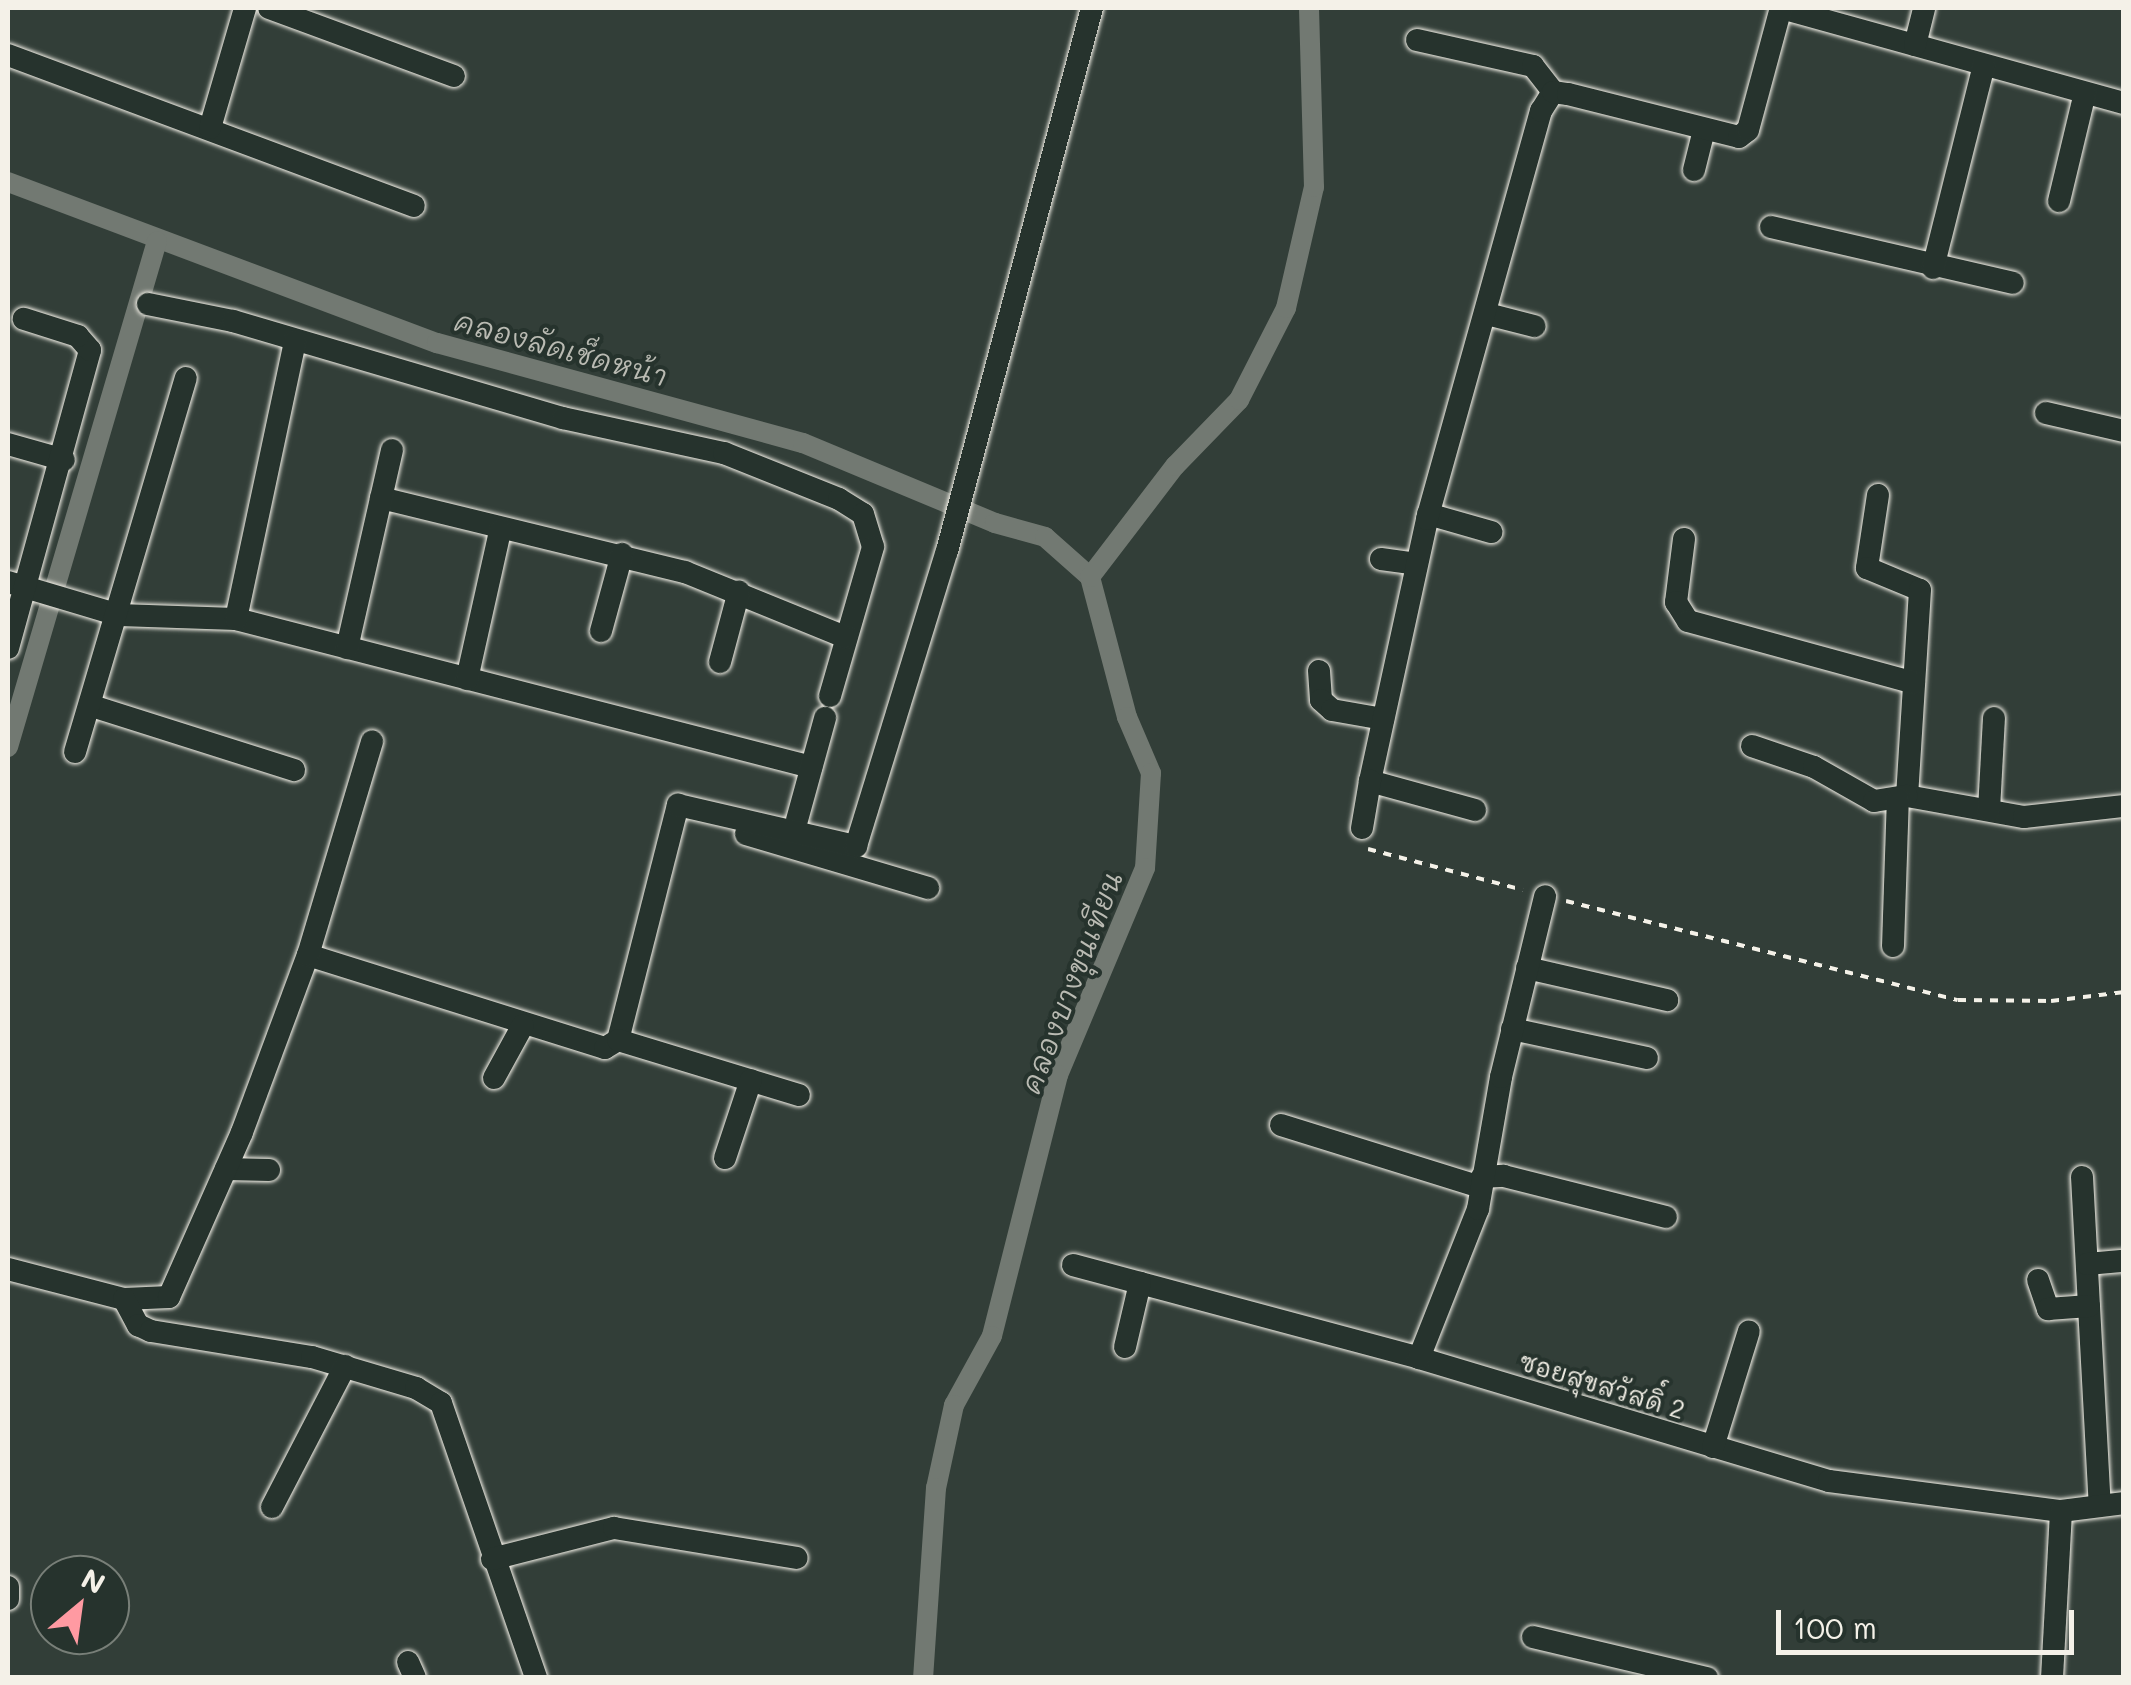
<!DOCTYPE html>
<meta charset="utf-8">
<style>
body{margin:0}
#map{position:relative;width:2131px;height:1685px;overflow:hidden;background:#323e38;font-family:Mali,"Playpen Sans Thai",sans-serif}
div>[style]{position:absolute}
[style*='--x']{left:calc(var(--x)*1px);top:calc(var(--y)*1px);width:calc(var(--w)*1px);rotate:calc(var(--a)*1deg)}
.canal>*{height:20px;margin:-10px;padding:0 10px;transform-origin:10px;border-radius:10px;background:#727972}
.path>*{height:4px;margin-top:-2px;transform-origin:0;background:repeating-linear-gradient(90deg,#f4f1e8 0 8px,transparent 0 16px)}
.roads{filter:drop-shadow(0 0 2px #f4f1e8) drop-shadow(0 0 2px #f4f1e8)}
.minor>*{height:22px;margin:-11px;padding:0 11px;transform-origin:11px;border-radius:11px;background:#26332d}
span{translate:-50% -50%;white-space:nowrap;text-align:center;line-height:1.15;-webkit-text-stroke:8px #26332d;paint-order:stroke}
.street-label{font-size:25px;color:#f4f1e8}
.water-label{font-size:28px;color:#babbb3;font-style:italic}
.frame{position:absolute;inset:0;border:10px solid #f4f1e8;pointer-events:none}
.north{position:absolute;left:30px;top:1555px;width:100px;height:100px;box-sizing:border-box;background:#26332d;border:2px solid #787f78;border-radius:50%;rotate:29deg;font-size:28px;font-weight:700;line-height:40px;text-align:center;color:#f4f1e8}
.north::after{content:'';display:block;margin:auto;width:35px;height:45px;background:#ff9aa2;clip-path:polygon(50% 0,100% 100%,50% 72%,0 100%)}
.scale{position:absolute;left:1776px;top:1610px;width:298px;height:45px;box-sizing:border-box;border:5px solid #f4f1e8;border-top:0;padding-left:12px;font-size:30px;line-height:35px;white-space:nowrap;color:#f4f1e8;-webkit-text-stroke:8px #26332d;paint-order:stroke}
</style>
<div id="map">
<div class="canal">
<div style="--x:8;--y:182;--w:458;--a:20.6"></div>
<div style="--x:437;--y:343;--w:379;--a:15.3"></div>
<div style="--x:803;--y:443;--w:208;--a:22.6"></div>
<div style="--x:995;--y:523;--w:52;--a:15.6"></div>
<div style="--x:1045;--y:537;--w:60;--a:41.6"></div>
<div style="--x:1090;--y:577;--w:145;--a:75.2"></div>
<div style="--x:1127;--y:717;--w:61;--a:66.8"></div>
<div style="--x:1151;--y:773;--w:95;--a:93.6"></div>
<div style="--x:1145;--y:868;--w:225;--a:112.8"></div>
<div style="--x:1058;--y:1075;--w:269;--a:104.2"></div>
<div style="--x:992;--y:1336;--w:79;--a:118.8"></div>
<div style="--x:954;--y:1405;--w:85;--a:102.2"></div>
<div style="--x:936;--y:1488;--w:190;--a:93.9"></div>
<div style="--x:1090;--y:577;--w:140;--a:-52.6"></div>
<div style="--x:1175;--y:466;--w:92;--a:-45.9"></div>
<div style="--x:1239;--y:400;--w:103;--a:-62.9"></div>
<div style="--x:1286;--y:308;--w:124;--a:-77"></div>
<div style="--x:1314;--y:187;--w:179;--a:-91.6"></div>
<div style="--x:8;--y:747;--w:527;--a:-73.59"></div>
</div>
<div class="path">
<div style="--x:1368;--y:849;--w:160;--a:14.8"></div>
<div style="--x:1566;--y:901;--w:404;--a:14.2"></div>
<div style="--x:1958;--y:1000;--w:93;--a:0.6"></div>
<div style="--x:2051;--y:1001;--w:74;--a:-7"></div>
</div>
<div class="roads">
<div class="minor">
<div style="--x:269;--y:8;--w:197;--a:20.2"></div>
<div style="--x:1781;--y:8;--w:356;--a:15.5"></div>
<div style="--x:1417;--y:40;--w:119;--a:12.6"></div>
<div style="--x:1533;--y:66;--w:33;--a:52"></div>
<div style="--x:1915;--y:45;--w:38;--a:-76"></div>
<div style="--x:8;--y:55;--w:433;--a:20.4"></div>
<div style="--x:210;--y:128;--w:125;--a:-73.7"></div>
<div style="--x:1694;--y:170;--w:38;--a:-76"></div>
<div style="--x:2059;--y:201;--w:111;--a:-76.5"></div>
<div style="--x:1771;--y:227;--w:248;--a:13"></div>
<div style="--x:1933;--y:268;--w:209;--a:-75.9"></div>
<div style="--x:148;--y:304;--w:87;--a:11.3"></div>
<div style="--x:233;--y:321;--w:344;--a:16.4"></div>
<div style="--x:563;--y:418;--w:165;--a:12.3"></div>
<div style="--x:724;--y:453;--w:124;--a:21.8"></div>
<div style="--x:839;--y:499;--w:28;--a:32"></div>
<div style="--x:863;--y:514;--w:34;--a:73"></div>
<div style="--x:873;--y:547;--w:155;--a:106.1"></div>
<div style="--x:1487;--y:314;--w:49;--a:14.3"></div>
<div style="--x:2046;--y:413;--w:80;--a:13"></div>
<div style="--x:8;--y:444;--w:58;--a:15.9"></div>
<div style="--x:1878;--y:495;--w:74;--a:98.6"></div>
<div style="--x:1867;--y:568;--w:57;--a:22.5"></div>
<div style="--x:1920;--y:590;--w:206;--a:93.6"></div>
<div style="--x:1907;--y:796;--w:119;--a:10.2"></div>
<div style="--x:2024;--y:817;--w:101;--a:-6.3"></div>
<div style="--x:381;--y:498;--w:313;--a:13.7"></div>
<div style="--x:685;--y:572;--w:173;--a:22.1"></div>
<div style="--x:1428;--y:514;--w:66;--a:15.9"></div>
<div style="--x:1684;--y:539;--w:64;--a:97.2"></div>
<div style="--x:1676;--y:602;--w:22;--a:58"></div>
<div style="--x:1688;--y:621;--w:234;--a:15.3"></div>
<div style="--x:1381;--y:559;--w:34;--a:8"></div>
<div style="--x:8;--y:582;--w:116;--a:16.6"></div>
<div style="--x:119;--y:615;--w:117;--a:2"></div>
<div style="--x:236;--y:619;--w:594;--a:14.43"></div>
<div style="--x:236;--y:619;--w:284;--a:-78"></div>
<div style="--x:601;--y:631;--w:80;--a:-74.7"></div>
<div style="--x:8;--y:648;--w:309;--a:-74.6"></div>
<div style="--x:90;--y:350;--w:18;--a:-131"></div>
<div style="--x:78;--y:336;--w:57;--a:-162.5"></div>
<div style="--x:347;--y:648;--w:203;--a:-77.2"></div>
<div style="--x:720;--y:662;--w:73;--a:-75"></div>
<div style="--x:1319;--y:671;--w:29;--a:86"></div>
<div style="--x:1321;--y:700;--w:15;--a:42"></div>
<div style="--x:1332;--y:710;--w:52;--a:10"></div>
<div style="--x:467;--y:679;--w:152;--a:-77.4"></div>
<div style="--x:92;--y:706;--w:212;--a:17.6"></div>
<div style="--x:1752;--y:746;--w:65;--a:18.7"></div>
<div style="--x:1814;--y:767;--w:69;--a:29.5"></div>
<div style="--x:1874;--y:801;--w:33;--a:-9"></div>
<div style="--x:75;--y:752;--w:390;--a:-73.5"></div>
<div style="--x:1475;--y:810;--w:109;--a:-164.6"></div>
<div style="--x:1370;--y:781;--w:268;--a:-77.7"></div>
<div style="--x:1427;--y:519;--w:424;--a:-74.4"></div>
<div style="--x:1541;--y:111;--w:22;--a:-58"></div>
<div style="--x:1553;--y:92;--w:15;--a:8"></div>
<div style="--x:1568;--y:94;--w:176;--a:14.1"></div>
<div style="--x:1739;--y:137;--w:11;--a:-38"></div>
<div style="--x:1748;--y:130;--w:126;--a:-74.9"></div>
<div style="--x:1989;--y:810;--w:92;--a:-86.9"></div>
<div style="--x:797;--y:820;--w:106;--a:-74.6"></div>
<div style="--x:1362;--y:828;--w:48;--a:-80.3"></div>
<div style="--x:746;--y:834;--w:190;--a:16.5"></div>
<div style="--x:1893;--y:946;--w:148;--a:-88.1"></div>
<div style="--x:308;--y:955;--w:311;--a:17.4"></div>
<div style="--x:605;--y:1048;--w:15;--a:-32"></div>
<div style="--x:618;--y:1040;--w:243;--a:-75.7"></div>
<div style="--x:678;--y:805;--w:183;--a:13"></div>
<div style="--x:856;--y:846;--w:309;--a:-72.9"></div>
<div style="--x:947;--y:551;--w:562;--a:-75.05"></div>
<div style="--x:1527;--y:968;--w:144;--a:12.9"></div>
<div style="--x:1512;--y:1029;--w:138;--a:12.1"></div>
<div style="--x:618;--y:1040;--w:189;--a:16.9"></div>
<div style="--x:494;--y:1078;--w:60;--a:-61.3"></div>
<div style="--x:1281;--y:1125;--w:208;--a:17.3"></div>
<div style="--x:725;--y:1158;--w:82;--a:-71.6"></div>
<div style="--x:226;--y:1169;--w:43;--a:1.3"></div>
<div style="--x:1482;--y:1177;--w:22;--a:-3"></div>
<div style="--x:1504;--y:1176;--w:167;--a:14.2"></div>
<div style="--x:2082;--y:1177;--w:329;--a:86.9"></div>
<div style="--x:2087;--y:1264;--w:37;--a:-5"></div>
<div style="--x:1073;--y:1265;--w:358;--a:15"></div>
<div style="--x:1419;--y:1358;--w:428;--a:16.7"></div>
<div style="--x:1829;--y:1481;--w:234;--a:7.4"></div>
<div style="--x:2061;--y:1511;--w:64;--a:-7.2"></div>
<div style="--x:8;--y:1269;--w:120;--a:14.5"></div>
<div style="--x:124;--y:1299;--w:45;--a:-2.5"></div>
<div style="--x:169;--y:1297;--w:180;--a:-66.1"></div>
<div style="--x:242;--y:1132;--w:189;--a:-69.6"></div>
<div style="--x:308;--y:955;--w:223;--a:-73.3"></div>
<div style="--x:2038;--y:1280;--w:31;--a:71"></div>
<div style="--x:2048;--y:1309;--w:41;--a:-4.2"></div>
<div style="--x:124;--y:1299;--w:30;--a:62"></div>
<div style="--x:138;--y:1325;--w:14;--a:25"></div>
<div style="--x:151;--y:1331;--w:163;--a:9.2"></div>
<div style="--x:312;--y:1357;--w:109;--a:16.6"></div>
<div style="--x:416;--y:1388;--w:29;--a:31"></div>
<div style="--x:441;--y:1403;--w:291;--a:70.9"></div>
<div style="--x:1125;--y:1347;--w:66;--a:-76.8"></div>
<div style="--x:1419;--y:1358;--w:160;--a:-68.4"></div>
<div style="--x:1478;--y:1209;--w:134;--a:-80.1"></div>
<div style="--x:1501;--y:1077;--w:186;--a:-76.3"></div>
<div style="--x:1713;--y:1447;--w:121;--a:-72.8"></div>
<div style="--x:272;--y:1507;--w:159;--a:-62.6"></div>
<div style="--x:492;--y:1559;--w:126;--a:-14.3"></div>
<div style="--x:614;--y:1528;--w:185;--a:9.3"></div>
<div style="--x:8;--y:1587;--w:12;--a:90"></div>
<div style="--x:1533;--y:1637;--w:179;--a:13.3"></div>
<div style="--x:408;--y:1662;--w:17;--a:66"></div>
<div style="--x:2052;--y:1678;--w:167;--a:-86.9"></div>
</div>
</div>
<div class="street-label">
<span style="left:1602px;top:1385px;rotate:17deg">ซอยสุขสวัสดิ์ 2</span>
</div>
<div class="water-label">
<span style="left:561px;top:348px;rotate:15deg">คลองลัดเช็ดหน้า</span>
<span style="left:1071px;top:982px;rotate:-69deg">คลองบางขุนเทียน</span>
</div>
<div class="frame"></div>
<div class="north">N</div>
<div class="scale">100 m</div>
</div>
